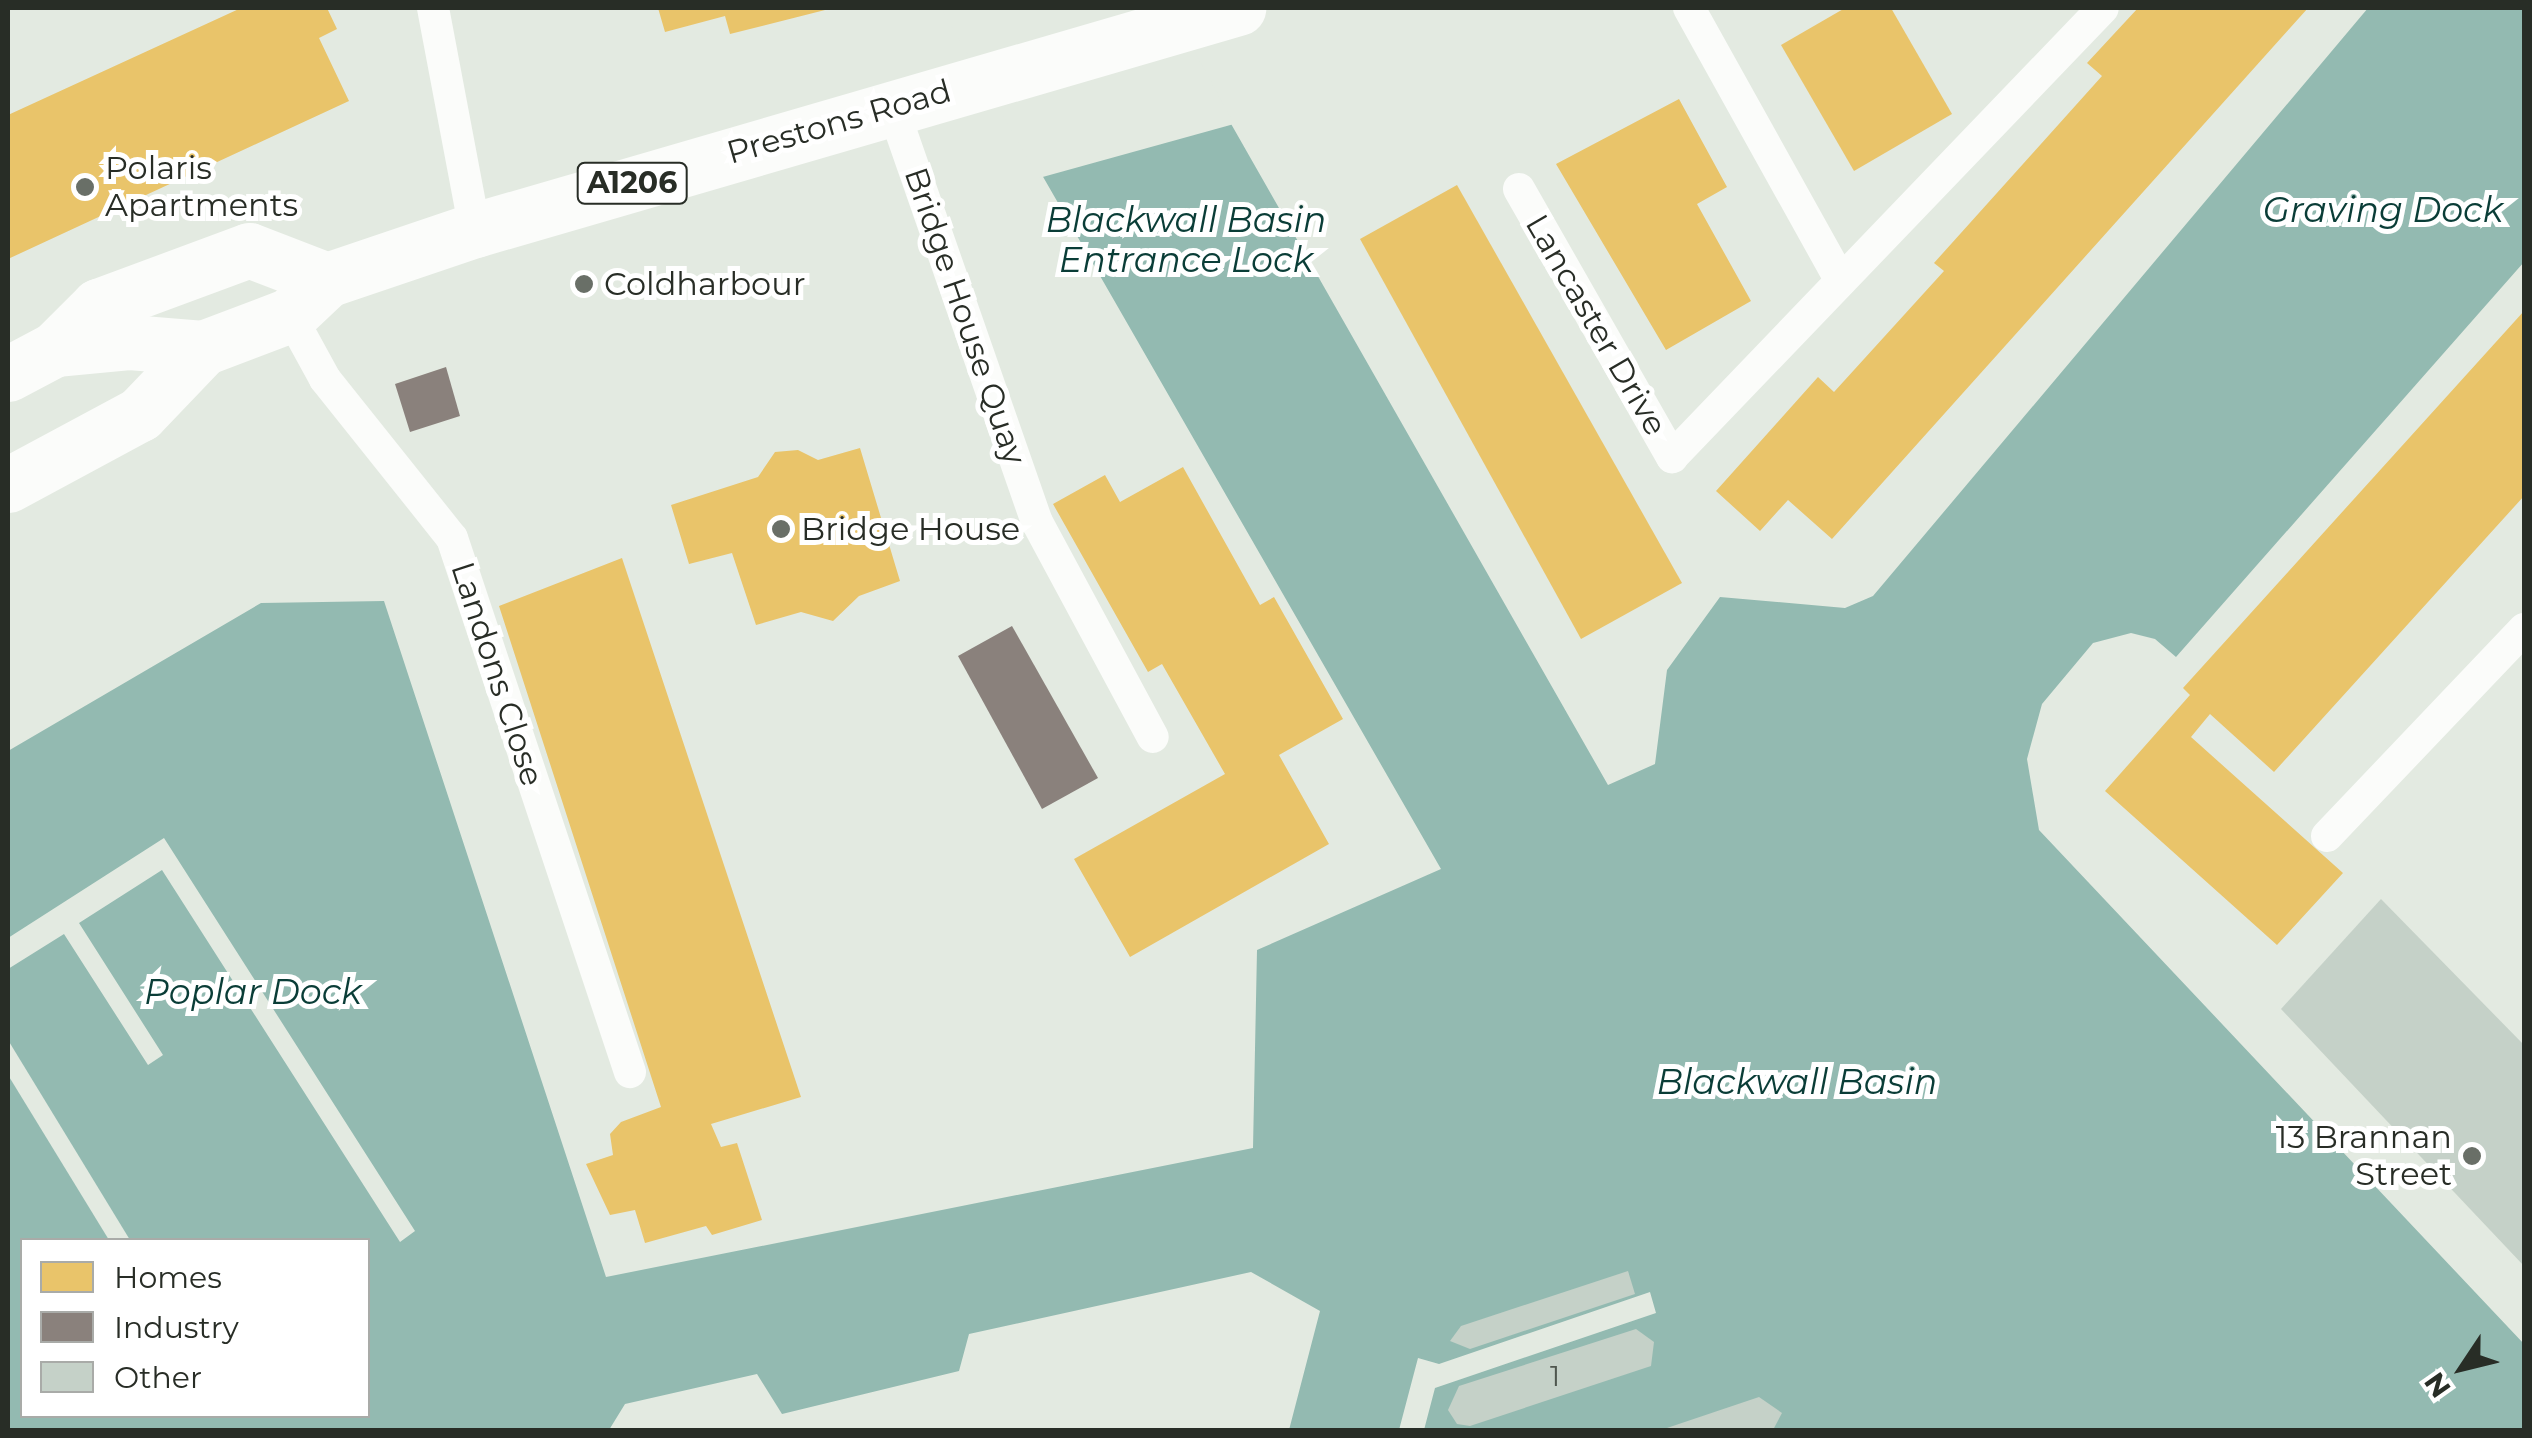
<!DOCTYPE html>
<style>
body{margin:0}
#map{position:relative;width:2532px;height:1438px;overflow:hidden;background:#e3eae1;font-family:Montserrat,sans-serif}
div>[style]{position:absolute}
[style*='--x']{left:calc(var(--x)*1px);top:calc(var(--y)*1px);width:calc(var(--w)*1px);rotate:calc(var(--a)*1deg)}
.water>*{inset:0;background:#93bab1}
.pier>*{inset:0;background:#e3eae1}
.homes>*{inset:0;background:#e9c46a}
.industry>*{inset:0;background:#8a817c}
.building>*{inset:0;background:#c5d1c8}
.lane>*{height:32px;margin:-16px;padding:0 16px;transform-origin:16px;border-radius:16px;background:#fbfcfa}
.primary>*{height:55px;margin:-27.5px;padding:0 27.5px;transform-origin:27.5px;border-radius:27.5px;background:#fbfcfa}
.dots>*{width:28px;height:28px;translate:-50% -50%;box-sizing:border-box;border:5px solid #fff;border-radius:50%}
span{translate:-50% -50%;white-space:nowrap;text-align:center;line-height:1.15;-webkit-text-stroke:10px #fff;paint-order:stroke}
.number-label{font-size:28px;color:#4f564e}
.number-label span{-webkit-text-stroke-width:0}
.shield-label span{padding:2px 8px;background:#fff;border:2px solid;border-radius:8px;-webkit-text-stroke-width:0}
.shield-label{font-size:30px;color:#282d26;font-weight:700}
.street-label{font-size:32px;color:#282d26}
.poi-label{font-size:32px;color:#282d26}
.left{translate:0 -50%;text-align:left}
.right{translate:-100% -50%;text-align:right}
.water-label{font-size:35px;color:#0a3d37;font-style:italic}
.frame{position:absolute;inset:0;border:10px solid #282d26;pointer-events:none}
.legend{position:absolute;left:20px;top:1238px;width:350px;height:180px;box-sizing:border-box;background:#fff;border:2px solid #a9aba8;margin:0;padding:12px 18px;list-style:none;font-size:30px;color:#282d26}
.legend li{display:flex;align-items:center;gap:20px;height:50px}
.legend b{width:50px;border:2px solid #a9aba8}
.north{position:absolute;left:2412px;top:1318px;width:100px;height:100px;-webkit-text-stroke:8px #fff;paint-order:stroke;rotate:235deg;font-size:28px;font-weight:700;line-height:40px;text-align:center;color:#282d26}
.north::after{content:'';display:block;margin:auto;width:35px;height:45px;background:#282d26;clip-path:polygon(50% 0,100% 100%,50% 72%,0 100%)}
</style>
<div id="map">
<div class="water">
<div style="clip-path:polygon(evenodd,946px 8px,1165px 8px,1608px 785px,1655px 764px,1667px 670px,1720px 597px,1845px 608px,1873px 596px,2368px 8px,2524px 8px,2524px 262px,2176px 657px,2155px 639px,2131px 633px,2093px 643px,2042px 704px,2027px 759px,2039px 830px,2524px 1344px,2524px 1430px,1289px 1430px,1320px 1311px,1251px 1272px,969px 1334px,959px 1371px,782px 1414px,757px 1374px,625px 1404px,609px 1430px,8px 1430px,8px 751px,261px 603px,384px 601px,606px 1277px,1253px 1148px,1257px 950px,1441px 869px,946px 8px,22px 1240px,368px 1240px,368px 1416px,22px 1416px,22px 1240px)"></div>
</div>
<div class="pier">
<div style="clip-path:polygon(941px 8px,1171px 8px,1234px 124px,1039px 178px)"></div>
<div style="clip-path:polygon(164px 838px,415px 1231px,400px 1242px,162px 870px,79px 923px,163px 1055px,148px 1065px,64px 934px,8px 969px,8px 938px)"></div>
<div style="clip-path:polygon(8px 1040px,130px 1240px,109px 1240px,8px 1075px)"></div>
<div style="clip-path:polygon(1650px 1292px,1656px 1313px,1435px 1388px,1424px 1430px,1399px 1430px,1418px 1358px,1439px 1364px)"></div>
</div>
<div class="homes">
<div style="clip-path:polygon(241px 8px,327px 8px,337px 29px,319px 38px,349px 101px,8px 259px,8px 115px)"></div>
<div style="clip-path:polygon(658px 8px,829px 8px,829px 9px,730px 34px,725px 16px,665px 32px)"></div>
<div style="clip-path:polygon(1845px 8px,1891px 8px,1952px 114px,1854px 171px,1781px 45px)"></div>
<div style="clip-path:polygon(2138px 8px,2308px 8px,1832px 539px,1788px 500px,1760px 531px,1716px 491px,1818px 377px,1834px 392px,1944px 271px,1934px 263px,2102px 76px,2087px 63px)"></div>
<div style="clip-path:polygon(1679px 99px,1727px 187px,1697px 204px,1751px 301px,1666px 350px,1556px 164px)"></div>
<div style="clip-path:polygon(1457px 185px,1682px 583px,1581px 639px,1360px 239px)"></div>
<div style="clip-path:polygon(2524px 311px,2524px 496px,2274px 772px,2210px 714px,2191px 737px,2343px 873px,2277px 945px,2105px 791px,2190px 695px,2183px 688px)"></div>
<div style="clip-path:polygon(860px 448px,900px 581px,859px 596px,833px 621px,801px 612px,756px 625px,732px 553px,689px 564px,671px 505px,758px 477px,775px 452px,798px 450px,818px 460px)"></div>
<div style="clip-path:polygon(1183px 467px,1260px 605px,1274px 597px,1343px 719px,1279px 755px,1329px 844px,1130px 957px,1074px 859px,1225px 774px,1162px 664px,1148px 672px,1053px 504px,1105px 475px,1120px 502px)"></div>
<div style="clip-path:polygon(622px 558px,801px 1097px,711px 1124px,721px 1147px,737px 1143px,762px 1220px,712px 1235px,706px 1226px,645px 1243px,635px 1210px,610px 1215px,586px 1164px,613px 1155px,610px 1134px,621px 1122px,661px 1107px,499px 606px)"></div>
</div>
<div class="industry">
<div style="clip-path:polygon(446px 367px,460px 416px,410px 432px,395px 384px)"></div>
<div style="clip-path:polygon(1012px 626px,1098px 778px,1042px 809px,958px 656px)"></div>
</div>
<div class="building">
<div style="clip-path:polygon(2381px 899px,2524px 1045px,2524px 1266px,2281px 1009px)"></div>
<div style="clip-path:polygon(1628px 1271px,1635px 1294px,1470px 1349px,1450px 1341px,1461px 1326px)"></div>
<div style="clip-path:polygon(1636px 1329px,1654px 1342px,1651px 1366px,1470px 1426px,1457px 1424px,1448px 1410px,1459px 1386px)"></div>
<div style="clip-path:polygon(1759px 1397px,1782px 1413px,1773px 1430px,1661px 1430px)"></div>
</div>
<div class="lane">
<div style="--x:433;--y:8;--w:226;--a:79.3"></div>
<div style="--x:1689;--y:8;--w:312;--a:60.9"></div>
<div style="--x:892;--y:106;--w:441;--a:70.8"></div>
<div style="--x:1037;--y:522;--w:244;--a:61.7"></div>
<div style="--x:1519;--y:189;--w:309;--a:60.3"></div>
<div style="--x:1672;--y:457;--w:622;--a:-46.17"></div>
<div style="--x:290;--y:315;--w:73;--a:61.3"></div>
<div style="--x:325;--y:379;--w:203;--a:51.4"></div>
<div style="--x:452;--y:538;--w:563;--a:71.57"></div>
<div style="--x:2327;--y:836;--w:286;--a:-46.4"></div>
</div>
<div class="primary">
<div style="--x:55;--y:349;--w:74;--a:-5.4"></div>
<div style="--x:129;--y:342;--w:74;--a:4.6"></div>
<div style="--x:203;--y:348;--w:93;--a:-20.8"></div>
<div style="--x:290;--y:315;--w:51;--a:-43.4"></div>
<div style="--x:327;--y:280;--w:156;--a:-18.7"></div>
<div style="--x:475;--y:230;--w:795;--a:-16.22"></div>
<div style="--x:8;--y:374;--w:53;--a:-28"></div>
<div style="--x:55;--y:349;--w:61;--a:-45"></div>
<div style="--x:98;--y:306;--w:161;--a:-20.3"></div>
<div style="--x:249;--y:250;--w:84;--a:21"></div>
<div style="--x:8;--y:485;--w:150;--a:-28.3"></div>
<div style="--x:140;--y:414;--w:91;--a:-46.3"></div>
</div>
<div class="dots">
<div style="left:85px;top:187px;background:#696f67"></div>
<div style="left:584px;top:284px;background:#696f67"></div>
<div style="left:781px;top:529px;background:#696f67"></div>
<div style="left:2472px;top:1156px;background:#696f67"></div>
</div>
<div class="number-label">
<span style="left:1555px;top:1376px">1</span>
</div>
<div class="shield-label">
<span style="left:632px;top:183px">A1206</span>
</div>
<div class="street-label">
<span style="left:839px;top:122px;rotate:-16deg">Prestons Road</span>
<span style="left:965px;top:316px;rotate:71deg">Bridge House Quay</span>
<span style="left:1596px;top:325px;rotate:60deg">Lancaster Drive</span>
<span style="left:497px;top:674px;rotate:72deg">Landons Close</span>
</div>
<div class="poi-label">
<span class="left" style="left:105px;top:187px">Polaris<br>Apartments</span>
<span class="left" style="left:604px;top:284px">Coldharbour</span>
<span class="left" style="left:801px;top:529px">Bridge House</span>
<span class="right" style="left:2452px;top:1156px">13 Brannan<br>Street</span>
</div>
<div class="water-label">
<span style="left:2383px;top:210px">Graving Dock</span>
<span style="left:1186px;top:240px">Blackwall Basin<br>Entrance Lock</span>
<span style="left:253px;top:992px">Poplar Dock</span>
<span style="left:1797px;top:1082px">Blackwall Basin</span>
</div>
<div class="frame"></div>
<ul class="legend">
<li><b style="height:28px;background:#e9c46a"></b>Homes</li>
<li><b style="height:28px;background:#8a817c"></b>Industry</li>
<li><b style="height:28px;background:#c5d1c8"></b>Other</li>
</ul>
<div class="north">N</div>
</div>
